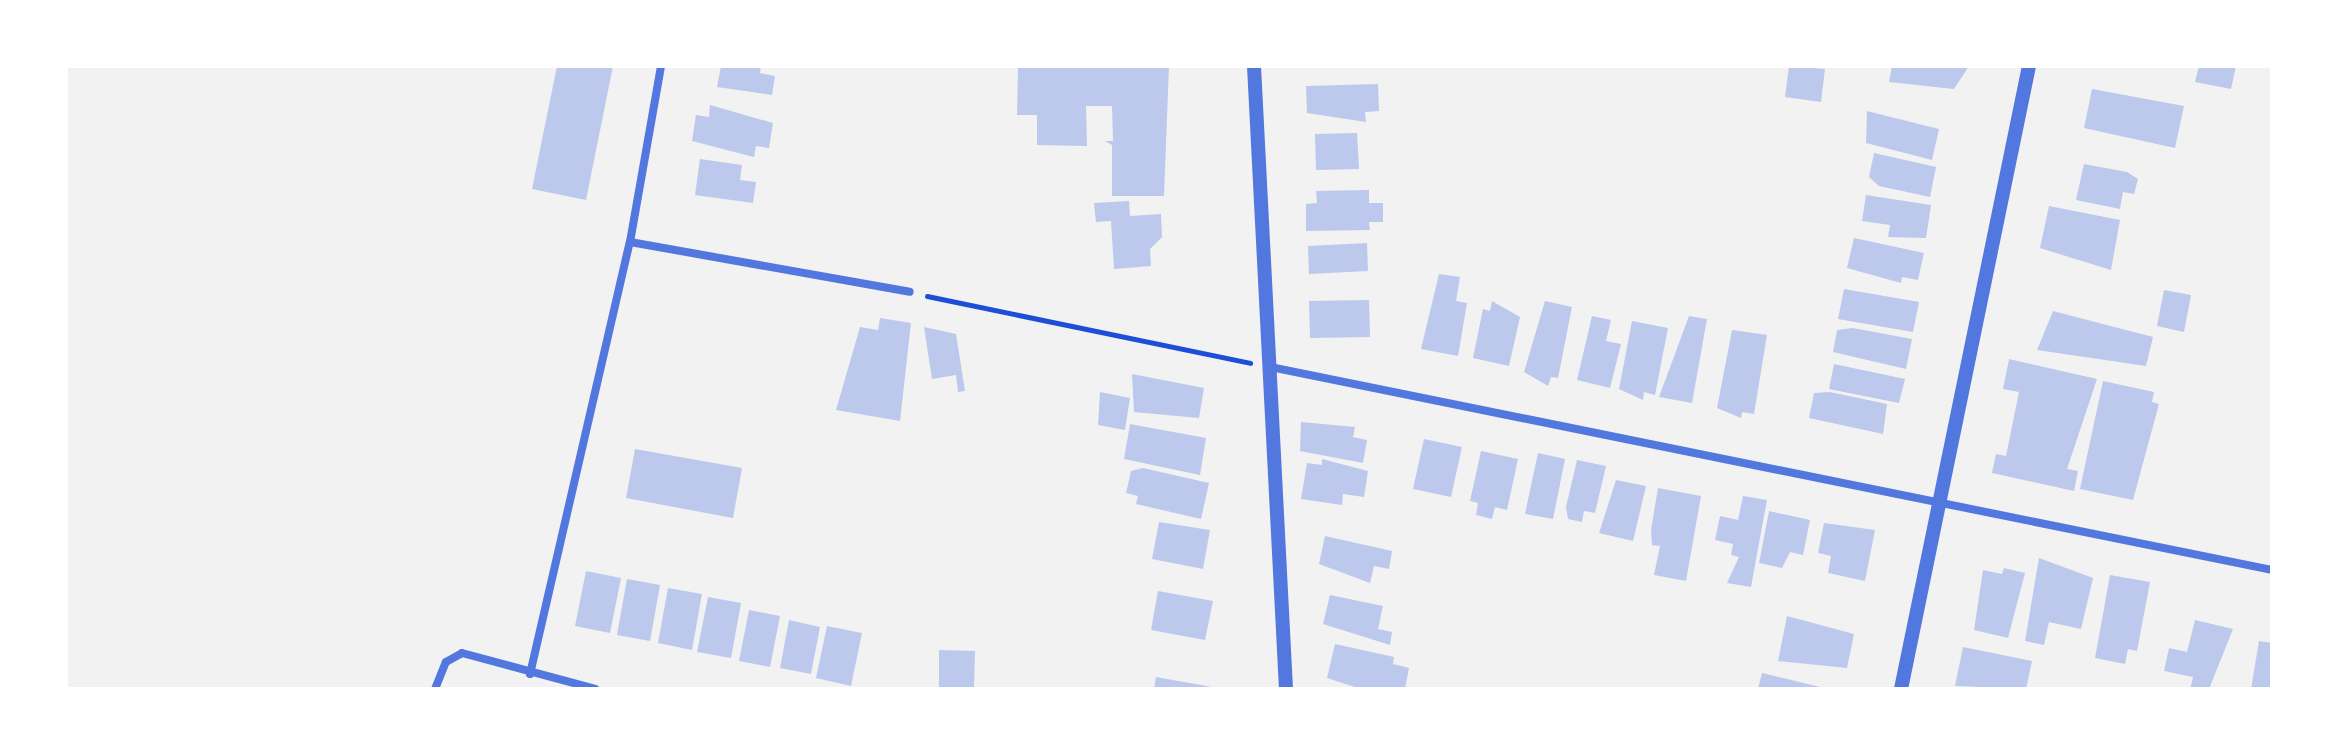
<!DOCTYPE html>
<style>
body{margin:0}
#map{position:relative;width:2338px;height:755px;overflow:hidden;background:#f2f2f2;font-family:"DM Sans",sans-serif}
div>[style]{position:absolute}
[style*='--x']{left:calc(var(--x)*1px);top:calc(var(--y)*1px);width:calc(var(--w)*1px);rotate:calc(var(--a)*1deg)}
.building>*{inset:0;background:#bdc9ec}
.path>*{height:5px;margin:-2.5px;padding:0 2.5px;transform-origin:2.5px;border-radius:2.5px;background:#1d4ed8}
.minor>*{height:8px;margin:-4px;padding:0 4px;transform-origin:4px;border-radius:4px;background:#5277de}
.tertiary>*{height:14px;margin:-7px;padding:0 7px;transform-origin:7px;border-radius:7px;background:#5277de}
span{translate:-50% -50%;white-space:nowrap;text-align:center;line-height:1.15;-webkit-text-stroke:8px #fff;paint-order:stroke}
.frame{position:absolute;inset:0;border:68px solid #fff;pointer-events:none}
</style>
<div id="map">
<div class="building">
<div style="clip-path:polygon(557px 66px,613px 66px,586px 200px,532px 189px)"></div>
<div style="clip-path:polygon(721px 66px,761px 66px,760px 73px,775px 76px,772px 95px,717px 87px)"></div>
<div style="clip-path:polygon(1018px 66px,1169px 66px,1164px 196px,1112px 196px,1112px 145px,1105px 141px,1113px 141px,1112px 106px,1086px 106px,1087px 146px,1037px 145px,1037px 115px,1017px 115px)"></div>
<div style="clip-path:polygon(1789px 66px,1825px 69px,1821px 102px,1785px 97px)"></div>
<div style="clip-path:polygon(1892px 66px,1969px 66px,1954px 89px,1889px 82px)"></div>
<div style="clip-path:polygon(2199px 66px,2236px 66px,2231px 89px,2195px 82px)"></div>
<div style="clip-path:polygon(1378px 84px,1379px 111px,1365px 112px,1366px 122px,1307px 113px,1306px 86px)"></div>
<div style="clip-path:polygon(2092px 89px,2184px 106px,2175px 148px,2084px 128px)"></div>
<div style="clip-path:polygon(710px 105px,773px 123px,769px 148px,756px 146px,754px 157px,692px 141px,696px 115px,709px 117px)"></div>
<div style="clip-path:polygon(1867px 111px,1939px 129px,1932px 160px,1866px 143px)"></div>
<div style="clip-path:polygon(1357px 133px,1359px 169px,1316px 170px,1315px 134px)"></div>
<div style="clip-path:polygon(1874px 153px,1936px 167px,1930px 197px,1879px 186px,1869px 177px)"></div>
<div style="clip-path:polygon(700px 159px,742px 165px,740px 180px,756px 182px,753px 203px,695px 195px)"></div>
<div style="clip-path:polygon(2084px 164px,2127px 172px,2138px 179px,2134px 194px,2123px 192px,2120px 209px,2076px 200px)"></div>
<div style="clip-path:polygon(1369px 190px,1369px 203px,1383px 203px,1383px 222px,1369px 222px,1370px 230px,1306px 231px,1306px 204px,1317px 203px,1316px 191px)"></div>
<div style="clip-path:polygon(1866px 195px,1931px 205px,1926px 238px,1888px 237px,1890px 225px,1862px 221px)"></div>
<div style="clip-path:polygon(1129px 201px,1130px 216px,1161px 214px,1162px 237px,1150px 249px,1151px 266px,1114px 269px,1111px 221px,1096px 222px,1094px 203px)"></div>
<div style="clip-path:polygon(2049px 206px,2120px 220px,2111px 270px,2040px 248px)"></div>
<div style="clip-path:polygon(1854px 238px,1924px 253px,1918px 280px,1902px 277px,1901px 283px,1847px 268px)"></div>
<div style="clip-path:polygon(1367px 243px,1368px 271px,1309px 274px,1308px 246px)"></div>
<div style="clip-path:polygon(1439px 274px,1460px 277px,1456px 301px,1467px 303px,1458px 356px,1421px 349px)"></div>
<div style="clip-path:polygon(1844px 289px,1919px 302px,1913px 332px,1838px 319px)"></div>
<div style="clip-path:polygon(2164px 290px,2191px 295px,2184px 332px,2157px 326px)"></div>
<div style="clip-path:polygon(1369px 300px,1370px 337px,1310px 338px,1309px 301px)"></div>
<div style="clip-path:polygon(1492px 301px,1520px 317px,1509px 366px,1473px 358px,1483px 309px,1490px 311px)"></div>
<div style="clip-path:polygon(1545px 301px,1572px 307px,1558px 378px,1551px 377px,1548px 386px,1524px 372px)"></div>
<div style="clip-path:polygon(2053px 311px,2153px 337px,2146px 366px,2037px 350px)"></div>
<div style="clip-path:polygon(1592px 316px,1611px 320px,1606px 341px,1621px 344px,1610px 388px,1577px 380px)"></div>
<div style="clip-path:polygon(1689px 316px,1707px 319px,1692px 403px,1659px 397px)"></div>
<div style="clip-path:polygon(880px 318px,911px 323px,900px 421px,836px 410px,860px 327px,878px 330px)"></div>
<div style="clip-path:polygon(1632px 321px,1668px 328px,1655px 395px,1644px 392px,1643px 400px,1619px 389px)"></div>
<div style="clip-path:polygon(924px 327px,956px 334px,965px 391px,958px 392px,956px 375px,932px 379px)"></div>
<div style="clip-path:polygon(1853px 328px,1912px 339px,1906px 369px,1833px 352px,1837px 330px)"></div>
<div style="clip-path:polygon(1732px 330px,1767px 335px,1754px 414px,1742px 412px,1741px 418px,1717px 408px)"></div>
<div style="clip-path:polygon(2009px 359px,2097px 379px,2067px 469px,2078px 471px,2074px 491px,1992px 473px,1996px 454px,2006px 456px,2019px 392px,2003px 389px)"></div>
<div style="clip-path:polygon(1834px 364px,1905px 379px,1899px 403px,1829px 389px)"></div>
<div style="clip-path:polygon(1132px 374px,1204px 388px,1199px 418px,1134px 412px)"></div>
<div style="clip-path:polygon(2103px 381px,2154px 392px,2152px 402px,2159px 404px,2133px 500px,2080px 489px)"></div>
<div style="clip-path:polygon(1100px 392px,1130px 398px,1125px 430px,1098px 425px)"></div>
<div style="clip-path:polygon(1830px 392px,1887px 404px,1883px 434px,1809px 418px,1814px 393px)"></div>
<div style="clip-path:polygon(1301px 422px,1355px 427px,1353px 437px,1367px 440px,1363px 463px,1300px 451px)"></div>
<div style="clip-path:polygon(1130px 424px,1206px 438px,1200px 475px,1124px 459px)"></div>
<div style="clip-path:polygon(1424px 439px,1462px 447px,1451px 497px,1413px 489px)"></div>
<div style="clip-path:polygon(635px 449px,742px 468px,733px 518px,626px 498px)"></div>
<div style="clip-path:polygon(1481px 451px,1518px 459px,1507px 510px,1495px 507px,1492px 519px,1476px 515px,1478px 503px,1470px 501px)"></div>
<div style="clip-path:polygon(1538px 453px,1565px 459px,1553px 519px,1525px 514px)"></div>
<div style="clip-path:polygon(1322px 459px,1368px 471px,1364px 497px,1343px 494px,1342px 505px,1301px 499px,1307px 463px,1322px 465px)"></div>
<div style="clip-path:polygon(1577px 460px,1606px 466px,1595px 513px,1584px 511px,1582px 522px,1568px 519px,1566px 507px)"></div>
<div style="clip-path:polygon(1143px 468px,1209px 483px,1201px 519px,1136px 504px,1138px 496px,1126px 493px,1131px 471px)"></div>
<div style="clip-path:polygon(1616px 480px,1646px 486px,1633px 541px,1599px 533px)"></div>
<div style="clip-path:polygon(1658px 488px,1701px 496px,1686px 581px,1654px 575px,1660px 546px,1652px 545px,1651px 530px)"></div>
<div style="clip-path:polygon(1743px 496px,1767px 500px,1751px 587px,1727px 583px,1739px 557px,1731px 555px,1733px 544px,1715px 540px,1720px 516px,1738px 520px)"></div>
<div style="clip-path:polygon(1769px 511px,1810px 520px,1803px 555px,1790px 552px,1782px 568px,1759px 563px)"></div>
<div style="clip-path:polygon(1159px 522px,1210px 530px,1203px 569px,1152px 559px)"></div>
<div style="clip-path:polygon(1824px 523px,1875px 530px,1865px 581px,1828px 573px,1831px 556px,1818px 553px)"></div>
<div style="clip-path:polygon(1325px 536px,1392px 551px,1389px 569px,1374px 566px,1370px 583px,1319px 564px)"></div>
<div style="clip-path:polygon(2039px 558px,2093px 578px,2081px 629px,2049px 622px,2044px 645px,2025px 641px)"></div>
<div style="clip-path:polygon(2004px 568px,2025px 573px,2008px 638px,1974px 630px,1983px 570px,2002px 574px)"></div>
<div style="clip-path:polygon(586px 571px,621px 578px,610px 633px,575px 626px)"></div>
<div style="clip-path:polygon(2110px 575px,2150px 582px,2137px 651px,2128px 649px,2125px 664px,2095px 658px)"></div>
<div style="clip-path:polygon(627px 579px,660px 585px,650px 641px,617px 635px)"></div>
<div style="clip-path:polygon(668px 588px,702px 594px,692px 650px,658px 643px)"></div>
<div style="clip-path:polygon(1158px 591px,1213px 601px,1205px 640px,1151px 630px)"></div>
<div style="clip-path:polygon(1330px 595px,1383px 606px,1378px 629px,1392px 632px,1390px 645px,1323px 624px)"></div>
<div style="clip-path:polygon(708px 597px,741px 603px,731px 658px,697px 652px)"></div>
<div style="clip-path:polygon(749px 610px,780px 616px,770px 667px,739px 661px)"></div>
<div style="clip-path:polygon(1787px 616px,1854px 634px,1847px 668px,1778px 661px)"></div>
<div style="clip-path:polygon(789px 620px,820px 627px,811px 674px,780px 668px)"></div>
<div style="clip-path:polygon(2195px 620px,2233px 629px,2209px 689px,2190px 689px,2193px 677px,2164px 671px,2169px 648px,2187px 652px)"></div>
<div style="clip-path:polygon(827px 626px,862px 633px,851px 686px,816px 678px)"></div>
<div style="clip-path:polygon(2259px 641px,2272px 643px,2272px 689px,2251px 689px)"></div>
<div style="clip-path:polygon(1335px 644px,1394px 657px,1393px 664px,1409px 668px,1405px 689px,1361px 689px,1327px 678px)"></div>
<div style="clip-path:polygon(1963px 647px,2032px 661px,2026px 689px,1955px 686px)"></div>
<div style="clip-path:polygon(939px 650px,975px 651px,974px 688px,939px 687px)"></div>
<div style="clip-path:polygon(1762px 673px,1824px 688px,1824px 689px,1758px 689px)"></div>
<div style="clip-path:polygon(1156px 677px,1212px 687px,1212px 689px,1154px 689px)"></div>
</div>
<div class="path">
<div style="--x:927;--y:296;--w:330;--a:11.7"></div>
</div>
<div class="minor">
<div style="--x:630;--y:242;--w:284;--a:10.1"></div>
<div style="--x:1270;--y:367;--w:1022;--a:11.45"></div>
<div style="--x:530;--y:674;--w:443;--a:-77"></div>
<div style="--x:630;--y:242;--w:179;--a:-80"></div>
<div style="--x:435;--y:689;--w:29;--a:-68"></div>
<div style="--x:446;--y:662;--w:18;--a:-29"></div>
<div style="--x:462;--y:653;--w:138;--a:15.1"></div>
</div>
<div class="tertiary">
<div style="--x:1254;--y:66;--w:624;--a:87.06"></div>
<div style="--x:1901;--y:689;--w:636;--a:-78.39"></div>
</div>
<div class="frame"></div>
</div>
